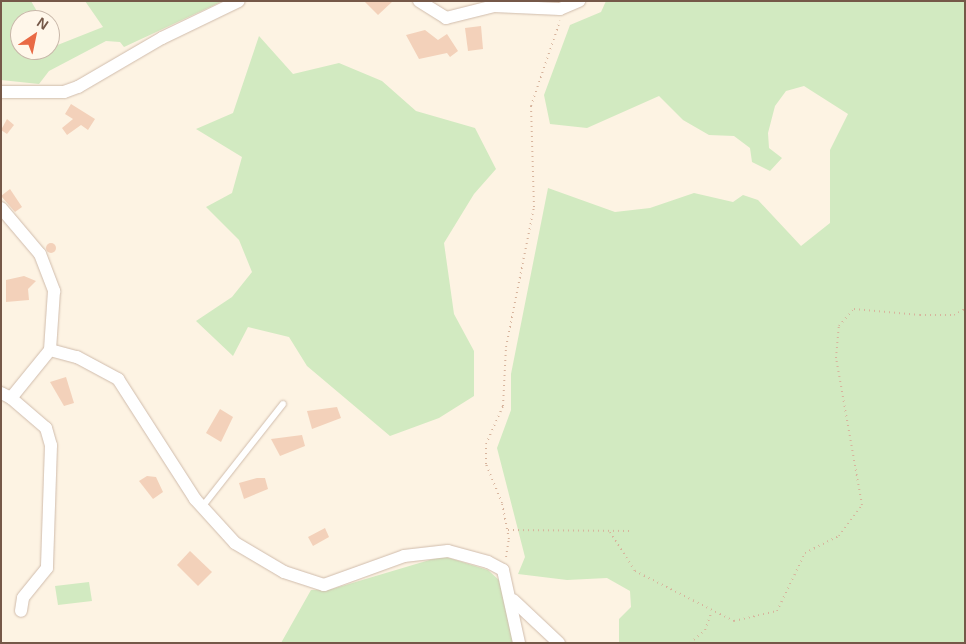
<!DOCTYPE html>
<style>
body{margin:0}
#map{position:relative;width:966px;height:644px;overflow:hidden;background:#fdf3e3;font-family:Helvetica,sans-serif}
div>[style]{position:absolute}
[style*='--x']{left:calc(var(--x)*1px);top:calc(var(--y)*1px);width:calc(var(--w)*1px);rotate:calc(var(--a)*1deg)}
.green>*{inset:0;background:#d2eac1}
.building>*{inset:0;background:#f3d1ba}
.round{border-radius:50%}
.path>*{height:2px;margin-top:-1px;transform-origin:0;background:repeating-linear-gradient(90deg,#d7b49d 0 1px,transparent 0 5px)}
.roads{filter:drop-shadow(0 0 1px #d0bcac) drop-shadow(0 0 1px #d0bcac)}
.service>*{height:6px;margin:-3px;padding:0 3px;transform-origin:3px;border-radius:3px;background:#fff}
.minor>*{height:12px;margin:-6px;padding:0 6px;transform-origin:6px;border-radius:6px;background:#fff}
span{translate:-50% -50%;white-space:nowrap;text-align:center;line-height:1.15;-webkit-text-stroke:4.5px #fff7ea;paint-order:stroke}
.frame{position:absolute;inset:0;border:2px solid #755848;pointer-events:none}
.north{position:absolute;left:10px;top:10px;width:50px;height:50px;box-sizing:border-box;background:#fff7ea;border:1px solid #c8b7a9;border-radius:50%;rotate:34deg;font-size:14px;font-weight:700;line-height:20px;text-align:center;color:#755848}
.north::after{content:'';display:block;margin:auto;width:18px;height:22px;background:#e96a45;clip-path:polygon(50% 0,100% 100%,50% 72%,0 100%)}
</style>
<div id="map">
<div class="green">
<div style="clip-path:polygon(1px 1px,31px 1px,42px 20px,20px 20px,20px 50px,50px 50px,50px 37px,55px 46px,103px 27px,85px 1px,223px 1px,124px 47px,120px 42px,106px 41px,49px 71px,39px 84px,1px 80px)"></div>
<div style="clip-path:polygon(606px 1px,965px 1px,965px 643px,619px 643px,619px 619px,631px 607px,630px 591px,607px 578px,567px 580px,518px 574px,525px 557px,497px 448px,511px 410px,511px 374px,548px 188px,615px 212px,650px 208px,694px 193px,733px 202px,743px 195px,758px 200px,801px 246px,830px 223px,830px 150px,848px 114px,804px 86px,786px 91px,775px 106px,768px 133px,769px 148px,782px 158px,770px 171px,752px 162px,750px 148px,734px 136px,709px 135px,683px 120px,659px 96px,587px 128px,550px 124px,544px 95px,570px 25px,601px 12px)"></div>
<div style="clip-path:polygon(259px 36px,293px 74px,339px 63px,382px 81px,416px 111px,475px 128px,496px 169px,474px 194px,444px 243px,454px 314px,474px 351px,474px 396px,439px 418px,390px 436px,307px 366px,289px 337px,248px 327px,233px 356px,196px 321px,232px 297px,252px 272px,239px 240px,206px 207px,232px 193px,242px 157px,196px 129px,233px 113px)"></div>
<div style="clip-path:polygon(443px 556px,488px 570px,500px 581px,516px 643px,281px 643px,311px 590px,332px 589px)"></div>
<div style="clip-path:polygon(89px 582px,92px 601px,58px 605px,55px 586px)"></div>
</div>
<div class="building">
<div style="clip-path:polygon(364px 1px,393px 1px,378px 15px)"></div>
<div style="clip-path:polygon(481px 26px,483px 49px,468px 51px,465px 28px)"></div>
<div style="clip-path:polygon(425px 30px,438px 40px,447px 34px,458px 51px,450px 57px,447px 53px,419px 59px,406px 35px)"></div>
<div style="clip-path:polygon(71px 104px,95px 119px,88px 130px,81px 125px,67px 135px,62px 128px,73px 119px,65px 114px)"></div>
<div style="clip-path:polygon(7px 119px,14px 125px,7px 134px,1px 130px)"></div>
<div style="clip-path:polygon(10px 189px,22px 207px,15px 212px,1px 196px)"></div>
<div class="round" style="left:46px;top:243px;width:10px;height:10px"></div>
<div style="clip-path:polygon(24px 276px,36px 281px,28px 289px,29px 300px,6px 302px,6px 280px)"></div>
<div style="clip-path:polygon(66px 377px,74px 403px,64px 406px,50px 382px)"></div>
<div style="clip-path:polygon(337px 407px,341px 418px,312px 429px,307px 411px)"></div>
<div style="clip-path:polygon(220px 409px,233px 417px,221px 442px,206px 433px)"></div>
<div style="clip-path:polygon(302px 435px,305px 446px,280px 456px,271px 439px)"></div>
<div style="clip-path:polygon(147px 476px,156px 477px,163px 492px,153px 499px,139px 481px)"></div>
<div style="clip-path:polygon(257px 478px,265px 478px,268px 489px,244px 499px,239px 483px)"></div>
<div style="clip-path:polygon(325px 528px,329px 537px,313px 546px,308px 537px)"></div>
<div style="clip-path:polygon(190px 551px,212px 572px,198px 586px,177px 565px)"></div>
</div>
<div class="path">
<div style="--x:508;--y:530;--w:124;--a:0.5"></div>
<div style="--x:610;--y:532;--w:46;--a:57.3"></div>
<div style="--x:635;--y:571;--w:111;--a:26.8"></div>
<div style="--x:734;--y:621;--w:44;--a:-13.1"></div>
<div style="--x:777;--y:611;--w:64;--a:-64.2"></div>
<div style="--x:805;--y:553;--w:38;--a:-27"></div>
<div style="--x:839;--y:536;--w:39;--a:-53"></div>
<div style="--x:862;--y:505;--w:149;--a:-100"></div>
<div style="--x:836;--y:358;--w:32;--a:-85"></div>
<div style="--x:839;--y:326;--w:23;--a:-49"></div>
<div style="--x:854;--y:309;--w:66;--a:5.2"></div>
<div style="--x:920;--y:315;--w:34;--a:0"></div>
<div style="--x:954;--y:315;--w:13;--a:-29"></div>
<div style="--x:506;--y:557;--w:18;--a:-81"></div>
<div style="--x:509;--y:539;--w:37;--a:-101"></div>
<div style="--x:502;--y:503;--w:42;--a:-112.3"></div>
<div style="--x:486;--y:464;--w:20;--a:-90"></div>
<div style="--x:486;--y:444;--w:42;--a:-65.9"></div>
<div style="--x:503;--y:406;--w:59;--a:-87.1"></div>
<div style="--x:506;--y:347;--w:143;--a:-78.7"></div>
<div style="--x:534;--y:207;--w:101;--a:-91.7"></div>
<div style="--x:531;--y:106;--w:90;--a:-71.2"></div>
<div style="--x:690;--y:643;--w:20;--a:-41"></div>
<div style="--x:705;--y:630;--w:20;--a:-70"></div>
</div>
<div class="roads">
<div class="service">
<div style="--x:202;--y:507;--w:131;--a:-51.8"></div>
</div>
<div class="minor">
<div style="--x:419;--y:1;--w:32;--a:32"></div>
<div style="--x:446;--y:18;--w:49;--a:-14"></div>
<div style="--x:494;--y:6;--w:66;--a:2.6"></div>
<div style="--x:560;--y:9;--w:21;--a:-23"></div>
<div style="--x:1;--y:92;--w:63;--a:0"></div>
<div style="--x:64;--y:92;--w:15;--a:-20"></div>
<div style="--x:78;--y:87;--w:97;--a:-30.3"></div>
<div style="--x:162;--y:38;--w:85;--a:-25.7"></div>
<div style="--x:1;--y:208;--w:60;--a:49.7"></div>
<div style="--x:40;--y:254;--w:40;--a:69"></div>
<div style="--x:54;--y:291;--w:59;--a:93.9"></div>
<div style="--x:50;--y:350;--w:62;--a:129.1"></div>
<div style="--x:11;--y:398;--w:11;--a:-153"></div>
<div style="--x:50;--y:350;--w:28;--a:15"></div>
<div style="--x:77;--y:357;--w:47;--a:28.2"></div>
<div style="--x:118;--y:379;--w:143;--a:57.3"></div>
<div style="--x:195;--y:499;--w:59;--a:47.7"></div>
<div style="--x:235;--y:543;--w:57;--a:30.6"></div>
<div style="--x:284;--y:572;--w:42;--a:18"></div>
<div style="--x:324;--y:585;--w:85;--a:-19.9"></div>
<div style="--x:404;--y:556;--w:44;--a:-6.5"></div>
<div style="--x:448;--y:551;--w:41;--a:15.4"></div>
<div style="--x:488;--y:562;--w:17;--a:28"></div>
<div style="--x:503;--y:570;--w:75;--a:77.6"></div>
<div style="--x:11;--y:398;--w:46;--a:40.6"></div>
<div style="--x:46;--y:428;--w:18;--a:74"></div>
<div style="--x:51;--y:445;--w:123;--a:91.9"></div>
<div style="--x:47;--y:568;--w:38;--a:129"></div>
<div style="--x:23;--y:598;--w:13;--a:99"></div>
<div style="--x:513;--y:600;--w:63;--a:43.1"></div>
</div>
</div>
<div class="frame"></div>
<div class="north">N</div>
</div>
